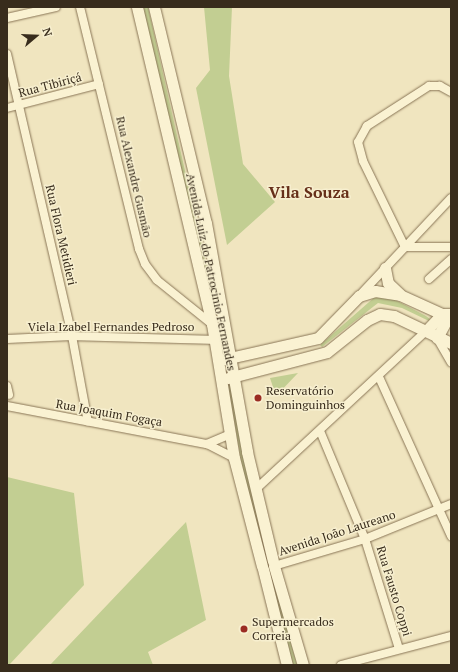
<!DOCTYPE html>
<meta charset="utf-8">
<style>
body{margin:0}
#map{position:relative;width:458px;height:672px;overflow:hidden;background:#f0e5bf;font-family:"PT Serif",serif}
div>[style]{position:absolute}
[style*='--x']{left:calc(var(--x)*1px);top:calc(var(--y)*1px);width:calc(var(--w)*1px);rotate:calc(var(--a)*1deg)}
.green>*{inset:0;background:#c2ce92}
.roads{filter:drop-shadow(0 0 1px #897556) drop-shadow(0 0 1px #897556)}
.street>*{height:8px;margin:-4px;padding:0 4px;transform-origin:4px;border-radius:4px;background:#faf2d2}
.secondary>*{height:11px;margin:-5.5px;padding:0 5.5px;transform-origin:5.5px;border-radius:5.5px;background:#faf2d2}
.dots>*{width:11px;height:11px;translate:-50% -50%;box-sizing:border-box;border:2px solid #f7efcf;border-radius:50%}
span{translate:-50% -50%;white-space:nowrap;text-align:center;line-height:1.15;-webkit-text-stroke:3px #f7efcf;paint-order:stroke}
.street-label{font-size:12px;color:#382c1c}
.poi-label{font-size:12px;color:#382c1c}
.left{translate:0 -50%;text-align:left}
.district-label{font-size:16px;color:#662f19;font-weight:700}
.frame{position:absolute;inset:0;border:8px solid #382c1c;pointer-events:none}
.north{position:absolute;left:16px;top:16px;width:40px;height:40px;-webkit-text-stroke:3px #f7efcf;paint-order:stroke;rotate:71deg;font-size:11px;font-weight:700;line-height:16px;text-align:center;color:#382c1c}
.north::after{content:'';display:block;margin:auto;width:14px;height:18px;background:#382c1c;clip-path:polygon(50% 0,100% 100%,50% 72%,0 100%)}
</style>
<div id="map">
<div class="green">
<div style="clip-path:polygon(140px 7px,148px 7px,227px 356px,220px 357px)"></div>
<div style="clip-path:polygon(204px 7px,232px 7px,229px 76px,243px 164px,275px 202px,227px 245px,196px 88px,210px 70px)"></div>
<div style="clip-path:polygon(377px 295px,386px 295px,426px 316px,430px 319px,429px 321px,402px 308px,378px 303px,322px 347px,320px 345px)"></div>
<div style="clip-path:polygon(298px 373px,276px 396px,270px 378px)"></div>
<div style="clip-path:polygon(228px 385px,230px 385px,266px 557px,249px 507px)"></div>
<div style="clip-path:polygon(7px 477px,74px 493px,84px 585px,9px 665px,7px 665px)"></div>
<div style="clip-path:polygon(186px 522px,206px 620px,148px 652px,153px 665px,50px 665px)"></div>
<div style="clip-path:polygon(271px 576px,273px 577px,297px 665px,293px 665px,269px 578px)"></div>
</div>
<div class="roads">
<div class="street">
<div style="--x:80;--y:7;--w:249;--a:76.3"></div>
<div style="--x:139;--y:249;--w:16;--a:68"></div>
<div style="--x:145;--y:264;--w:20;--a:53"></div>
<div style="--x:157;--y:280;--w:70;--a:38.7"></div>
<div style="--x:7;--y:18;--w:50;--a:-12.7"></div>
<div style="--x:7;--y:54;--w:289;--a:77"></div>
<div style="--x:72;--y:336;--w:87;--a:79.5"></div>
<div style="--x:451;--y:92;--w:13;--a:-151"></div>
<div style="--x:440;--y:86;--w:11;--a:180"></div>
<div style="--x:429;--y:86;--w:74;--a:147.2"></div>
<div style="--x:367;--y:126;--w:18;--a:119"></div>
<div style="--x:358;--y:142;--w:20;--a:75"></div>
<div style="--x:363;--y:161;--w:96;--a:64"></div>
<div style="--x:405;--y:247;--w:46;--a:0"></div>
<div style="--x:7;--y:108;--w:95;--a:-14.6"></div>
<div style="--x:429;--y:279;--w:30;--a:-42"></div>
<div style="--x:360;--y:295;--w:133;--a:-46.8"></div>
<div style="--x:437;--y:338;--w:28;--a:60"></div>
<div style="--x:7;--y:339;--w:65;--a:-2.6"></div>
<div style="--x:72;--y:336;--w:142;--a:1.6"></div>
<div style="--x:379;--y:377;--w:175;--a:65.6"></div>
<div style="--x:7;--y:386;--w:9;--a:77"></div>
<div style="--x:7;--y:406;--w:204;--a:10.8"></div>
<div style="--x:207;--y:444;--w:30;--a:27"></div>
<div style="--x:320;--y:431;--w:117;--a:67.4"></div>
<div style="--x:365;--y:539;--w:115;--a:72.8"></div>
<div style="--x:207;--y:444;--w:25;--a:-23"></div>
<div style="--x:256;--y:489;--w:232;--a:-42.9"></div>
<div style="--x:274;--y:566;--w:95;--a:-16.5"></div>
<div style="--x:365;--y:539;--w:93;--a:-22.1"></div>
<div style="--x:341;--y:665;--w:114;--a:-14.8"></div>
</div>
<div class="secondary">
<div style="--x:137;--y:7;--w:326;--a:76.7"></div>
<div style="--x:212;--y:324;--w:136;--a:80.7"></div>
<div style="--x:234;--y:458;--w:112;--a:75.5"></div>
<div style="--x:154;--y:7;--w:222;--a:76.5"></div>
<div style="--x:206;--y:223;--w:233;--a:79.8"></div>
<div style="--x:247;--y:452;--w:112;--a:76.6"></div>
<div style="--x:385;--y:268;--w:15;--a:79"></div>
<div style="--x:388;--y:283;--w:16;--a:43"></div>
<div style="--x:426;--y:331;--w:23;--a:-47"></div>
<div style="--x:437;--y:338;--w:27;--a:-62"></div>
<div style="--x:225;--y:359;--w:95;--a:-12.7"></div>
<div style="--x:318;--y:338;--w:59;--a:-45.7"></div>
<div style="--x:359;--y:296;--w:17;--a:-17"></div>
<div style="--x:375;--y:291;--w:25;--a:9"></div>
<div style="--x:400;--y:295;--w:46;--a:24.3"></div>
<div style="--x:442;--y:314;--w:9;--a:0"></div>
<div style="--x:228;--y:378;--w:102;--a:-14.7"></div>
<div style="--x:327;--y:352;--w:51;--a:-38.7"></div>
<div style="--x:367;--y:320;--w:14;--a:-25"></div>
<div style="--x:380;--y:314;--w:14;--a:8"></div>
<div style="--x:394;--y:316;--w:63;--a:25.3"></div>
<div style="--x:274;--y:566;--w:103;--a:73.7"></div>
<div style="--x:263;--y:569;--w:99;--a:76"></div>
</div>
</div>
<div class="dots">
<div style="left:258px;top:398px;background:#9b2c23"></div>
<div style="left:244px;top:629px;background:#9b2c23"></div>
</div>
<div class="street-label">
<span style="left:50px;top:85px;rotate:-15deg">Rua Tibiriçá</span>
<span style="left:134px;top:177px;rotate:77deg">Rua Alexandre Gusmão</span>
<span style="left:61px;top:235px;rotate:77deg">Rua Flora Metidieri</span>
<span style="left:211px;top:272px;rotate:78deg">Avenida Luiz do Patrocinio Fernandes</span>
<span style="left:111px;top:327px">Viela Izabel Fernandes Pedroso</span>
<span style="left:109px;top:413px;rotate:10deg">Rua Joaquim Fogaça</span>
<span style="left:337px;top:533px;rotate:-18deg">Avenida João Laureano</span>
<span style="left:394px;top:591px;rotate:73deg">Rua Fausto Coppi</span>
</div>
<div class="poi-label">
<span class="left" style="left:266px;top:398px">Reservatório<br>Dominguinhos</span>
<span class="left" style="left:252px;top:629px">Supermercados<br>Correia</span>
</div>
<div class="district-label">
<span style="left:309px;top:192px">Vila Souza</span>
</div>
<div class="frame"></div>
<div class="north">N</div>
</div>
